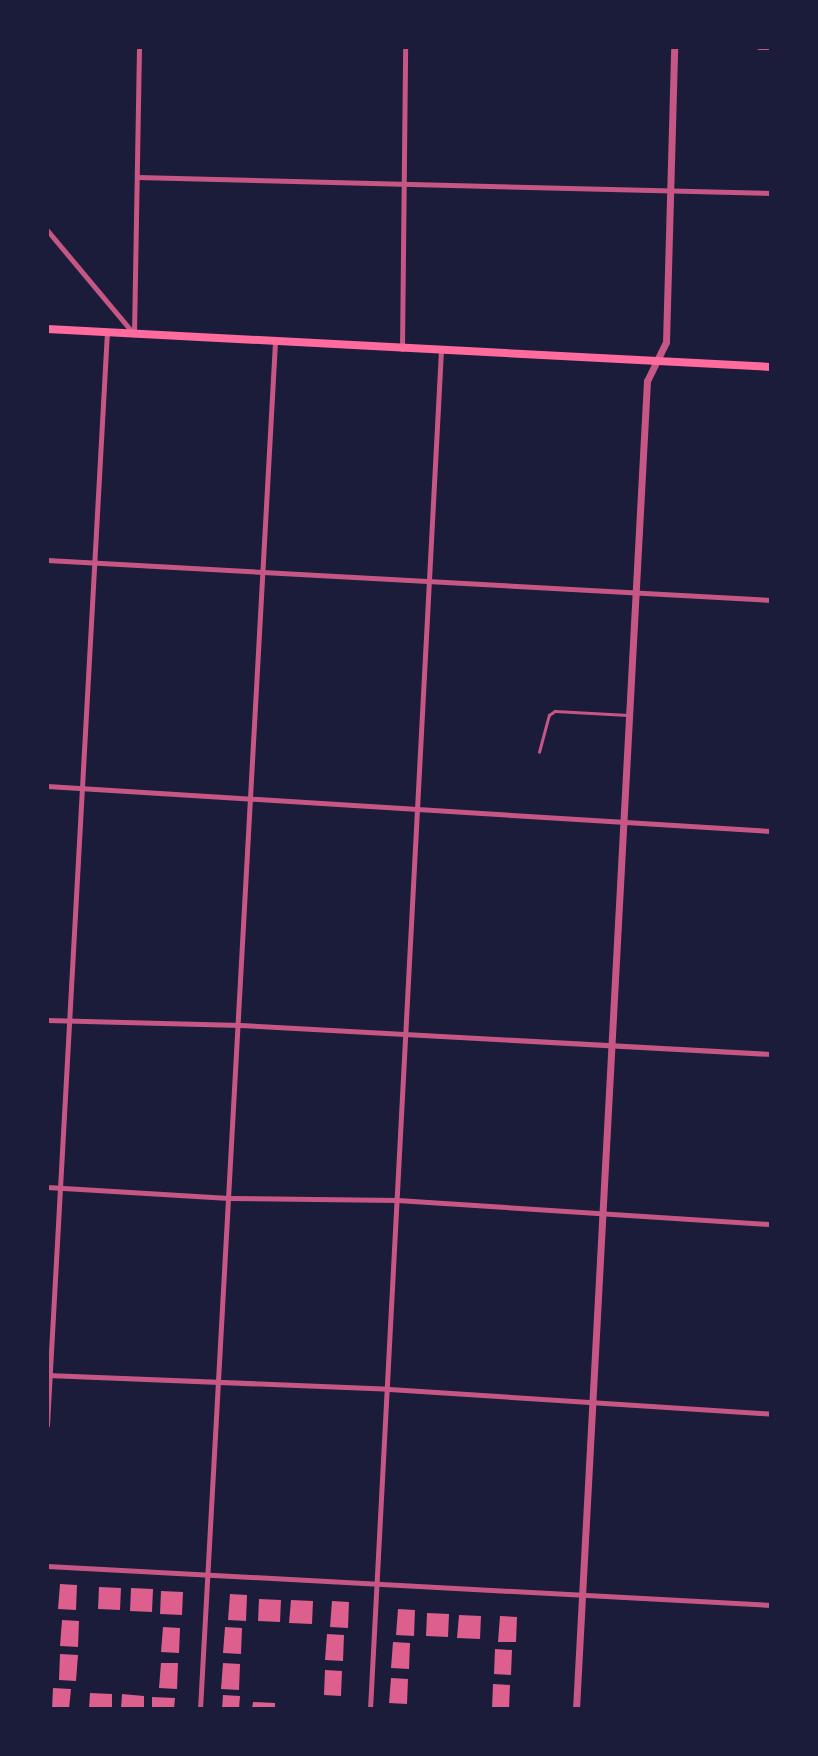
<!DOCTYPE html>
<style>
body{margin:0}
#map{position:relative;width:818px;height:1756px;overflow:hidden;background:#1b1b3a;font-family:"Fira Sans Condensed",sans-serif}
div>[style]{position:absolute}
[style*='--x']{left:calc(var(--x)*1px);top:calc(var(--y)*1px);width:calc(var(--w)*1px);rotate:calc(var(--a)*1deg)}
.building>*{inset:0;background:#dd5f8e}
.service>*{height:2.5px;margin:-1.25px;padding:0 1.25px;transform-origin:1.25px;border-radius:1.25px;background:#c65784}
.minor>*{height:5px;margin:-2.5px;padding:0 2.5px;transform-origin:2.5px;border-radius:2.5px;background:#c65784}
.tertiary>*{height:7px;margin:-3.5px;padding:0 3.5px;transform-origin:3.5px;border-radius:3.5px;background:#c65784}
.secondary>*{height:8px;margin:-4px;padding:0 4px;transform-origin:4px;border-radius:4px;background:#ff6b9d}
span{translate:-50% -50%;white-space:nowrap;text-align:center;line-height:1.15;-webkit-text-stroke:7px #1b1b3a;paint-order:stroke}
.frame{position:absolute;inset:0;border:49px solid #1b1b3a;pointer-events:none}
</style>
<div id="map">
<div class="building">
<div style="clip-path:polygon(60px 1584px,77px 1585px,76px 1610px,58px 1609px)"></div>
<div style="clip-path:polygon(99px 1587px,121px 1588px,120px 1610px,98px 1609px)"></div>
<div style="clip-path:polygon(131px 1588px,153px 1589px,152px 1612px,130px 1611px)"></div>
<div style="clip-path:polygon(161px 1591px,183px 1592px,182px 1615px,160px 1614px)"></div>
<div style="clip-path:polygon(230px 1594px,247px 1595px,246px 1621px,228px 1620px)"></div>
<div style="clip-path:polygon(259px 1599px,281px 1600px,280px 1622px,258px 1621px)"></div>
<div style="clip-path:polygon(291px 1600px,313px 1601px,312px 1624px,289px 1623px)"></div>
<div style="clip-path:polygon(332px 1601px,349px 1602px,348px 1628px,330px 1627px)"></div>
<div style="clip-path:polygon(398px 1609px,415px 1610px,414px 1636px,396px 1635px)"></div>
<div style="clip-path:polygon(427px 1613px,449px 1614px,448px 1637px,426px 1636px)"></div>
<div style="clip-path:polygon(459px 1615px,481px 1616px,480px 1639px,457px 1638px)"></div>
<div style="clip-path:polygon(500px 1616px,517px 1617px,516px 1642px,498px 1642px)"></div>
<div style="clip-path:polygon(62px 1620px,79px 1621px,78px 1647px,60px 1646px)"></div>
<div style="clip-path:polygon(163px 1627px,180px 1628px,179px 1653px,161px 1652px)"></div>
<div style="clip-path:polygon(225px 1627px,242px 1628px,241px 1654px,223px 1653px)"></div>
<div style="clip-path:polygon(327px 1634px,344px 1635px,343px 1661px,325px 1660px)"></div>
<div style="clip-path:polygon(393px 1642px,410px 1643px,409px 1669px,391px 1668px)"></div>
<div style="clip-path:polygon(495px 1649px,512px 1650px,511px 1675px,494px 1674px)"></div>
<div style="clip-path:polygon(60px 1654px,78px 1655px,76px 1681px,59px 1680px)"></div>
<div style="clip-path:polygon(161px 1663px,178px 1663px,177px 1689px,159px 1688px)"></div>
<div style="clip-path:polygon(223px 1663px,240px 1664px,239px 1690px,221px 1689px)"></div>
<div style="clip-path:polygon(325px 1670px,342px 1671px,341px 1696px,324px 1695px)"></div>
<div style="clip-path:polygon(391px 1678px,408px 1679px,407px 1704px,389px 1703px)"></div>
<div style="clip-path:polygon(493px 1684px,510px 1685px,509px 1709px,492px 1709px)"></div>
<div style="clip-path:polygon(53px 1688px,71px 1689px,69px 1709px,52px 1709px)"></div>
<div style="clip-path:polygon(90px 1693px,112px 1694px,112px 1709px,89px 1709px)"></div>
<div style="clip-path:polygon(122px 1694px,144px 1696px,144px 1709px,121px 1709px)"></div>
<div style="clip-path:polygon(223px 1695px,240px 1696px,239px 1709px,222px 1709px)"></div>
<div style="clip-path:polygon(152px 1697px,175px 1698px,174px 1709px,152px 1709px)"></div>
<div style="clip-path:polygon(253px 1702px,275px 1703px,275px 1709px,252px 1709px)"></div>
</div>
<div class="service">
<div style="--x:539;--y:752;--w:38;--a:-75"></div>
<div style="--x:549;--y:715;--w:7;--a:-34"></div>
<div style="--x:555;--y:711;--w:73;--a:3.1"></div>
</div>
<div class="minor">
<div style="--x:759;--y:47;--w:12;--a:0"></div>
<div style="--x:137;--y:177;--w:634;--a:1.45"></div>
<div style="--x:47;--y:230;--w:136;--a:50.1"></div>
<div style="--x:134;--y:334;--w:287;--a:-89"></div>
<div style="--x:402;--y:349;--w:302;--a:-89.4"></div>
<div style="--x:47;--y:560;--w:725;--a:3.16"></div>
<div style="--x:47;--y:786;--w:725;--a:3.56"></div>
<div style="--x:47;--y:1020;--w:193;--a:1.5"></div>
<div style="--x:240;--y:1025;--w:532;--a:3.13"></div>
<div style="--x:47;--y:1187;--w:182;--a:3.5"></div>
<div style="--x:229;--y:1198;--w:168;--a:0.7"></div>
<div style="--x:397;--y:1200;--w:375;--a:3.7"></div>
<div style="--x:47;--y:1375;--w:342;--a:2.3"></div>
<div style="--x:389;--y:1389;--w:383;--a:3.7"></div>
<div style="--x:47;--y:1425;--w:1095;--a:-86.86"></div>
<div style="--x:47;--y:1566;--w:725;--a:3.08"></div>
<div style="--x:200;--y:1709;--w:1370;--a:-86.86"></div>
<div style="--x:370;--y:1709;--w:1360;--a:-87.01"></div>
</div>
<div class="tertiary">
<div style="--x:576;--y:1709;--w:1330;--a:-86.94"></div>
<div style="--x:647;--y:381;--w:43;--a:-64"></div>
<div style="--x:666;--y:342;--w:295;--a:-88.4"></div>
</div>
<div class="secondary">
<div style="--x:47;--y:329;--w:725;--a:3"></div>
</div>
<div class="frame"></div>
</div>
